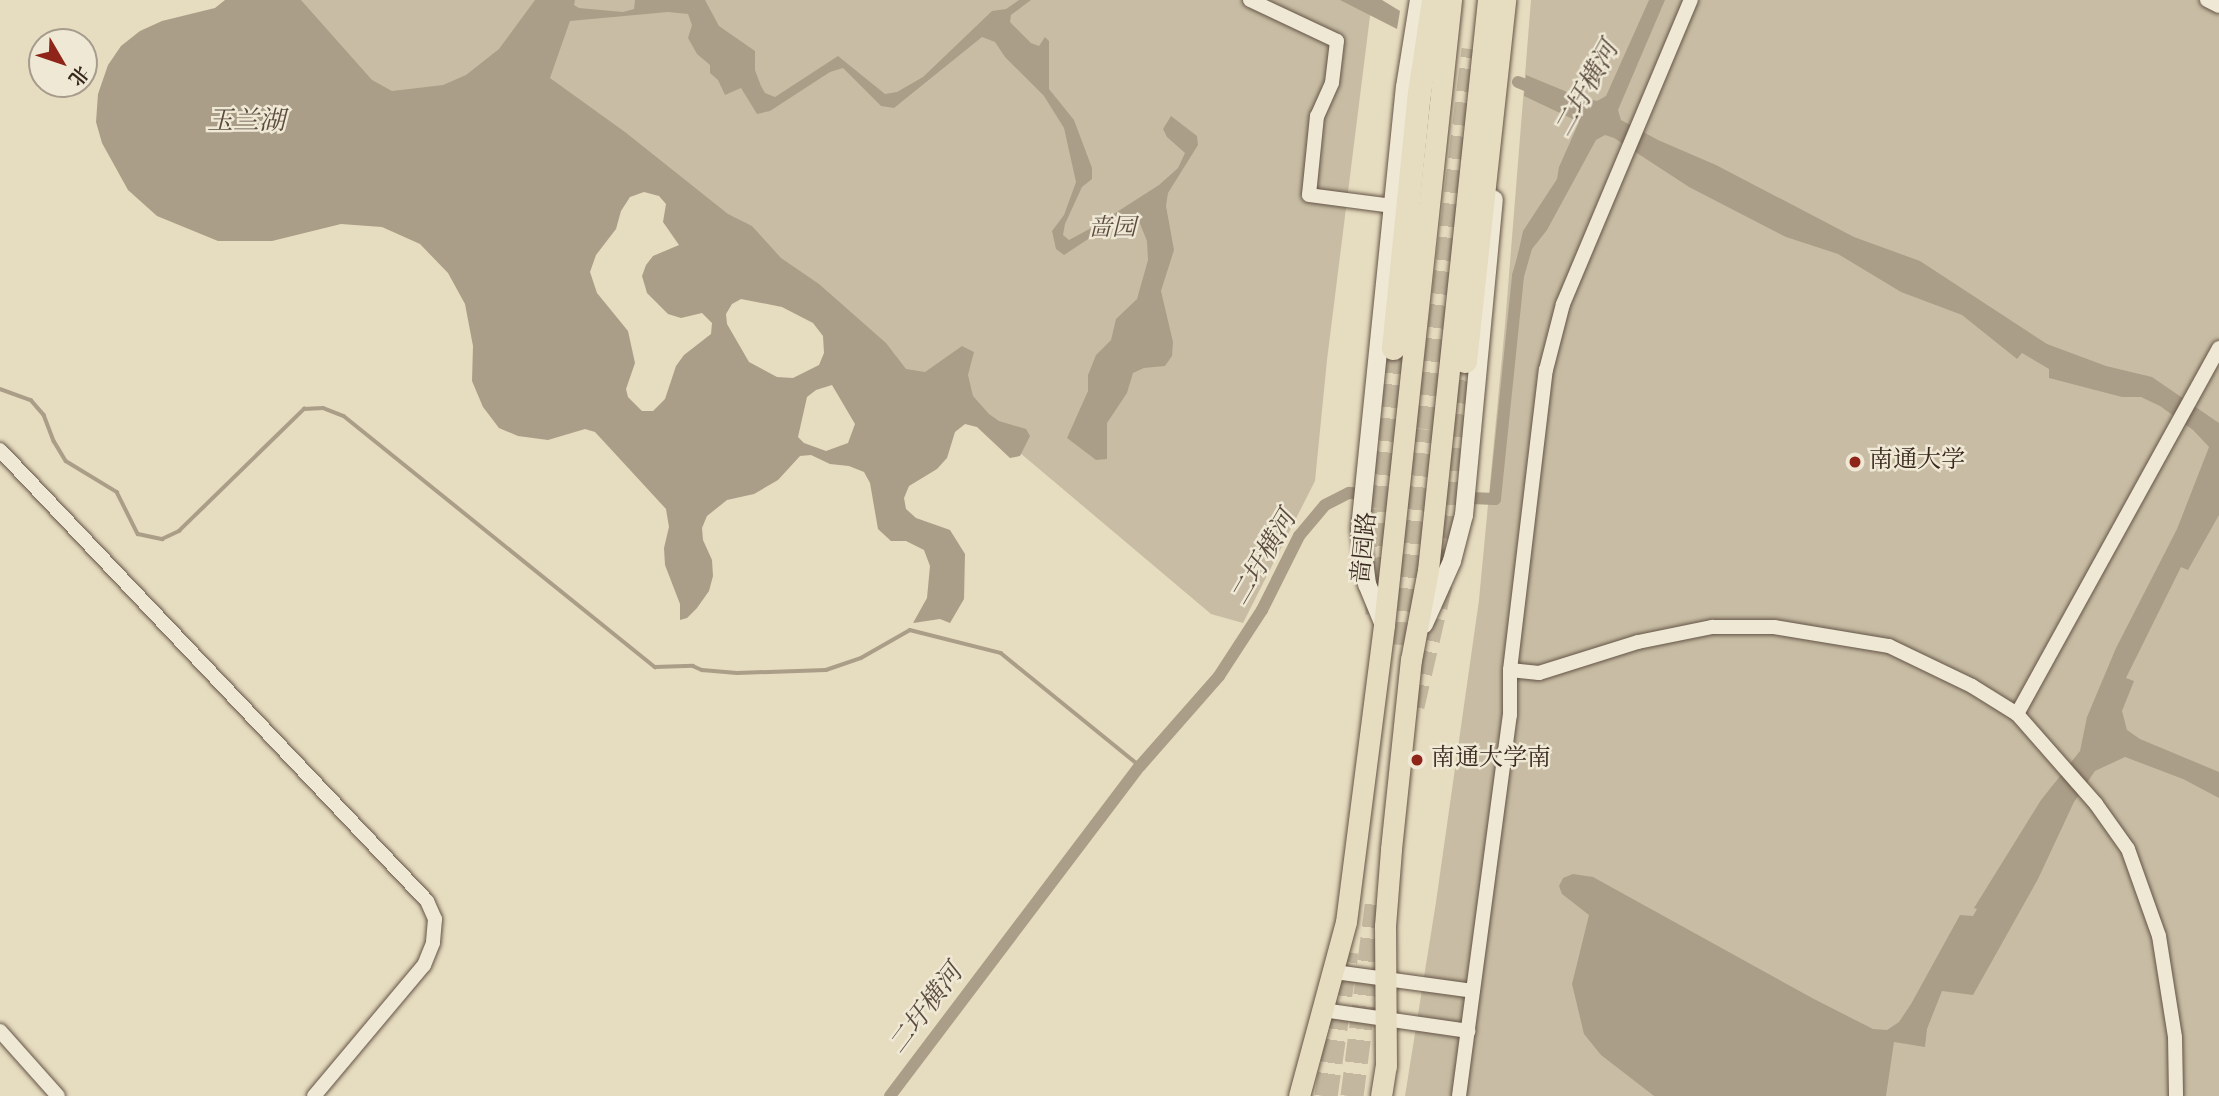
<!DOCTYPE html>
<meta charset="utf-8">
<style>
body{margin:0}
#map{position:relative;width:2219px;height:1096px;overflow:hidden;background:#e6dcbf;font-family:Vollkorn,"Noto Serif SC",serif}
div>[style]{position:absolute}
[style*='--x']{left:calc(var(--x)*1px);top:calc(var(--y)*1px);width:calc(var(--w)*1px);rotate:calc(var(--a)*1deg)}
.green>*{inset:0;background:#c8bda4}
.water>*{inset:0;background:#ab9e88}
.stream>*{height:3.5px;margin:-1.75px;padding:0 1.75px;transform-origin:1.75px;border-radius:1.75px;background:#ab9e88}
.canal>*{height:12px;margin:-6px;padding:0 6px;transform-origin:6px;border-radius:6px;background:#ab9e88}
.trunk-tunnel>*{height:23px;margin-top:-11.5px;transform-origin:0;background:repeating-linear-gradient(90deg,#c3b89f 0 23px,transparent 0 34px)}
.roads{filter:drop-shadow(0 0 2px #645446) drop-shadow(0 0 2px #645446)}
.minor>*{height:14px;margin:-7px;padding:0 7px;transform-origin:7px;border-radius:7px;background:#efe8d5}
.tertiary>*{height:18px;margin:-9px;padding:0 9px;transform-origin:9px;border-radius:9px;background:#efe8d5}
.primary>*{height:21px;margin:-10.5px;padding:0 10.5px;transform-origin:10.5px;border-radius:10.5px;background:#e6dcbf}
.trunk>*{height:23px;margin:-11.5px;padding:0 11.5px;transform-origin:11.5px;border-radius:11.5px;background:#e6dcbf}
.dots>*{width:19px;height:19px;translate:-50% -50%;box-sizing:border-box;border:4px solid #efe8d5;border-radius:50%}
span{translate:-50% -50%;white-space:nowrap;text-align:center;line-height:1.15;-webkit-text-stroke:5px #efe8d5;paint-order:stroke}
.park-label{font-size:24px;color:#5c4c40;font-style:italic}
.poi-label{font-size:24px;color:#38271e}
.left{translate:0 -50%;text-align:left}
.street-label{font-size:24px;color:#38271e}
.water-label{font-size:26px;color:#5a4b3e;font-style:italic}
.north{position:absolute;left:28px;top:28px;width:70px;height:70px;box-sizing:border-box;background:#efe8d5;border:2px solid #a69b8c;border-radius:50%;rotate:129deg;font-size:19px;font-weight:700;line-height:28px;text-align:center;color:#38271e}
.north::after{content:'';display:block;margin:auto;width:24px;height:32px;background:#8f2418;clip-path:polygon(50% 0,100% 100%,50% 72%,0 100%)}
</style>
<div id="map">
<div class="green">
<div style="clip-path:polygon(287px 0,1372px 0,1327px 360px,1315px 481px,1243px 623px,1211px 614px,974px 414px,857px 346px,606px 136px,385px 124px)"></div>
<div style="clip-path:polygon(1531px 0,2219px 0,2219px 1096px,1405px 1096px,1436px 902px,1479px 600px,1505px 325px)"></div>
</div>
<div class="water">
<div style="clip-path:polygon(evenodd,225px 0,301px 0,372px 80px,392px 91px,443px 85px,466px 75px,499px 49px,535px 0,575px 0,574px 5px,579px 8px,623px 12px,634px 9px,635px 0,705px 0,719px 26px,755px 51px,755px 70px,761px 86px,765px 93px,775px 97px,838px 56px,885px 94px,897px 92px,923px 77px,992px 11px,1006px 9px,1019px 0,1031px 0,1011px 15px,1010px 22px,1031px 43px,1039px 46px,1045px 37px,1049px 41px,1049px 89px,1074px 120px,1092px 168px,1092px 179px,1082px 187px,1065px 224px,1063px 235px,1069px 240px,1095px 226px,1159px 185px,1178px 168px,1185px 153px,1167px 137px,1163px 129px,1171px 116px,1197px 136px,1198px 145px,1168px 193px,1166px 206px,1174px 250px,1161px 291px,1173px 342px,1172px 356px,1165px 366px,1144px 368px,1133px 373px,1127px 393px,1107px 423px,1107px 459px,1096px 460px,1067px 438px,1088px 391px,1088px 375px,1096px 355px,1111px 340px,1116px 319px,1137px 299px,1148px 260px,1147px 241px,1136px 214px,1126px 214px,1064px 255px,1056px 249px,1052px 231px,1064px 215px,1076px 182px,1064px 128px,1044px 96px,1005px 57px,995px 42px,982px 37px,894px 108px,881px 106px,843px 68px,830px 72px,770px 111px,757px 114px,741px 88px,725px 95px,718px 80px,710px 73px,710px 65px,697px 54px,688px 38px,692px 25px,688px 14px,668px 12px,570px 21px,550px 78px,625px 132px,728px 214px,752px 226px,781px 258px,819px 284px,886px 343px,906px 369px,925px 372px,962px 346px,974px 352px,968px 375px,973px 396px,989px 414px,999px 421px,1026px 429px,1030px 436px,1020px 456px,1010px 458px,977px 427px,965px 424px,955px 432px,947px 458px,937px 469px,909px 486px,904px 498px,906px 509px,916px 518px,950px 530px,965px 554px,964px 599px,950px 623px,940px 619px,913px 623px,927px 598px,930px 566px,924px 550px,906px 541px,891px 541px,878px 529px,870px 483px,864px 472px,849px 466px,830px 464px,811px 455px,800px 456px,778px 480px,754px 494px,727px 500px,707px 516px,702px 528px,703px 540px,712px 560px,713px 576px,709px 591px,697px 608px,687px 618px,680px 620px,680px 604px,665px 565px,664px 548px,669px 527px,666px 509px,595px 432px,585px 429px,548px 440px,518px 436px,499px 428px,483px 407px,472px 381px,473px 346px,465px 304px,448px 273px,420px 244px,382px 227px,341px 224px,272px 241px,218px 241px,157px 216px,128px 190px,102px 143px,96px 122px,98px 94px,108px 65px,121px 46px,140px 31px,162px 21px,215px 8px,225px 0,644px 192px,659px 196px,666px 204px,663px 222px,679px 245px,653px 256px,646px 265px,642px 276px,647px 293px,668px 314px,681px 318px,702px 313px,712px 323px,711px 334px,684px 355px,676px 366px,665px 399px,653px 411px,642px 411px,628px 397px,626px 389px,635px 363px,628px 331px,597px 293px,590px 272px,596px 255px,616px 229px,621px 211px,630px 197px,644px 192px,225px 0,741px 299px,782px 307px,813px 323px,823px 336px,824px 353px,819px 365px,793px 378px,777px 377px,749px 362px,727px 324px,726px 314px,732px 304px,741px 299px,225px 0,832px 385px,855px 424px,848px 443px,826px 451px,804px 443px,798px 437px,807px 397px,816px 390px,832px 385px)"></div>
<div style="clip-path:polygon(1340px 0,1382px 0,1400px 11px,1397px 29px)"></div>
<div style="clip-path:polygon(1649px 0,1665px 0,1618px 110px,1621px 120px,1658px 140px,1716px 165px,1854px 237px,1920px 261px,2047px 344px,2106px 366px,2152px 377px,2219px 423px,2219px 515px,2188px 570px,2181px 567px,2126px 678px,2134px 681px,2122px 711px,2127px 730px,2140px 739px,2219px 772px,2219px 798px,2183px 779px,2125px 757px,2095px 771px,2074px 802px,2038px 879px,1973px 995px,1942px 991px,1927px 1029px,1925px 1047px,1894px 1042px,1886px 1096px,1654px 1096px,1601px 1055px,1584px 1034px,1572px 984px,1589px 915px,1562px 894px,1559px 886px,1563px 878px,1573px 874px,1593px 877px,1814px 999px,1873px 1029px,1887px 1030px,1899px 1022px,1911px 1004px,1960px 915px,1973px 916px,1977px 909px,1974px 908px,2041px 800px,2080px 751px,2087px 717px,2116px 648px,2177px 529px,2209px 447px,2193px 430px,2160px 406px,2141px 397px,2122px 397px,2049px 378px,2049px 369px,2022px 353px,2017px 359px,1962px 315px,1901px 292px,1838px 254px,1786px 237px,1689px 187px,1614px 138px,1605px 135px,1596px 140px,1547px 230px,1514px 272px,1523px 231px,1557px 179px,1559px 167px,1579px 122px,1524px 96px,1526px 75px,1577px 96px,1597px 101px,1606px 96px)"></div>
</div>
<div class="stream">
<div style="--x:0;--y:389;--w:33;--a:20"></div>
<div style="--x:31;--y:400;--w:20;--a:49"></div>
<div style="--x:44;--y:415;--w:28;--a:69"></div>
<div style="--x:54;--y:441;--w:23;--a:59"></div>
<div style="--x:66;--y:461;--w:60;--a:31.3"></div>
<div style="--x:117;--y:492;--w:47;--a:63.4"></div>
<div style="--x:138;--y:534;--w:25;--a:12"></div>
<div style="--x:162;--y:539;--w:19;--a:-25"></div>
<div style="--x:179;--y:531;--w:175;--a:-44.3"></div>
<div style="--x:304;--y:409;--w:19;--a:-3"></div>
<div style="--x:323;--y:408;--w:22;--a:21"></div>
<div style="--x:344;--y:416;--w:400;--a:38.9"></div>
<div style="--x:655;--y:667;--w:38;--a:-2"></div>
<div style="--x:693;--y:666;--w:10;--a:24"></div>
<div style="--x:702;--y:670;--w:35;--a:5"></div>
<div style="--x:737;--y:673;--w:89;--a:-1.9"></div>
<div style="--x:826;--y:670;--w:37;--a:-19"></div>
<div style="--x:861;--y:658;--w:56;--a:-29.7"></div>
<div style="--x:910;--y:630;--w:94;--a:14.2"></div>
<div style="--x:1001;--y:653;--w:179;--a:39.1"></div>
</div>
<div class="canal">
<div style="--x:1518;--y:82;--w:24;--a:22"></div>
<div style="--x:890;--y:1096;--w:414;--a:-52.9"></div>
<div style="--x:1140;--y:766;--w:120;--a:-48.7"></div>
<div style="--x:1219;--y:676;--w:79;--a:-56.9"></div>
<div style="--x:1262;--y:610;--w:83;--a:-63.4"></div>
<div style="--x:1299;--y:536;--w:40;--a:-50"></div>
<div style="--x:1325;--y:505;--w:27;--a:-27"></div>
<div style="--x:1349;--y:493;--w:146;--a:2.4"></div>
<div style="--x:1495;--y:499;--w:224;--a:-84.1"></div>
<div style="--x:1518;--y:276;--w:29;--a:-74"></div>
</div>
<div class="trunk-tunnel">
<div style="--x:1377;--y:614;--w:106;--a:-90.5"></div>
<div style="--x:1376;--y:508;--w:161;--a:-83.9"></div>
<div style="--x:1405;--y:645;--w:217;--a:-84.2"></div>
<div style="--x:1427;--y:429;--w:383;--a:-83.1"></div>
<div style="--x:1413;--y:706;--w:138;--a:-77"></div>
<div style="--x:1444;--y:572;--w:212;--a:-84.3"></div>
<div style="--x:1326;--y:1096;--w:146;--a:-81.7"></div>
<div style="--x:1352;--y:1096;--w:200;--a:-82.8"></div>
</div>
<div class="roads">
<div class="minor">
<div style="--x:1250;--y:0;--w:96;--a:25.2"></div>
<div style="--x:1337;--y:41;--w:42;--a:96.8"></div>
<div style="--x:1332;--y:83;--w:36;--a:114"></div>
<div style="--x:1317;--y:116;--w:79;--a:95.8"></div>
<div style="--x:1309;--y:195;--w:85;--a:7.5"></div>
<div style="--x:2207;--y:0;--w:13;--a:27"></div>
<div style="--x:0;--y:450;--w:621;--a:46.57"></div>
<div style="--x:427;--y:901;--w:20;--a:66"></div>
<div style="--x:435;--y:919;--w:24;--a:95"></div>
<div style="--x:433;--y:943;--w:24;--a:112"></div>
<div style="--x:424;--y:965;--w:171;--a:130"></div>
<div style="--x:1510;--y:670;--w:29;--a:6"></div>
<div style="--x:1539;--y:673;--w:104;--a:-17.4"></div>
<div style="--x:1638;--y:642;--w:76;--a:-11.5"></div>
<div style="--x:1712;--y:627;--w:62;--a:0"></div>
<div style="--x:1774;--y:627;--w:117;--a:9.4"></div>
<div style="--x:1889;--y:646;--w:92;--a:25.7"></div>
<div style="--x:1972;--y:686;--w:53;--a:31.9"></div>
<div style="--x:2017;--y:714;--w:120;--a:48.7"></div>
<div style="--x:2096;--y:804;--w:55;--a:54.6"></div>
<div style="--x:2128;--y:849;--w:92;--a:70.4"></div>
<div style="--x:2159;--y:936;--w:102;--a:81"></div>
<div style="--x:2175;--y:1037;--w:59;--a:89"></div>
<div style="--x:2017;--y:714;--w:418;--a:-61.1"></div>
<div style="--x:1335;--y:972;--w:139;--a:7.8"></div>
<div style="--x:1323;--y:1010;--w:147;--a:8.2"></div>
<div style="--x:0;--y:1031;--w:87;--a:48.3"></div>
<div style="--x:1459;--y:1096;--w:384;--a:-82.4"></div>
<div style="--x:1510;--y:715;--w:45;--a:-90"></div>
<div style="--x:1510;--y:670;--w:302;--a:-83.2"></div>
<div style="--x:1546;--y:370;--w:68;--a:-75.6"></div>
<div style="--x:1563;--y:304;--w:330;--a:-67.2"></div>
</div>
<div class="tertiary">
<div style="--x:1424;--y:624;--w:69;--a:-66"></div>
<div style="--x:1452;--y:561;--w:48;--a:-75.4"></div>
<div style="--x:1464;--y:515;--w:317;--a:-84.6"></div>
<div style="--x:1384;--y:625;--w:44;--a:-112.5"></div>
<div style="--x:1367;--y:584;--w:55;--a:-97.3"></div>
<div style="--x:1360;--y:529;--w:444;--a:-84.2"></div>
<div style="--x:1405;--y:87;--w:88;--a:-80.9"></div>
</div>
<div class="primary">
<div style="--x:1299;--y:1096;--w:180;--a:-74.9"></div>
<div style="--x:1346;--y:922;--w:299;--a:-82.7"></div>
<div style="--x:1384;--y:625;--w:629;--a:-83.88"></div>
<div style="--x:1381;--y:1096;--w:30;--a:-81"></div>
<div style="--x:1386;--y:1066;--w:140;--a:-90.4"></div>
<div style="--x:1385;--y:926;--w:77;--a:-85.5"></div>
<div style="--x:1391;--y:849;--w:190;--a:-84"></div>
<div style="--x:1411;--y:660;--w:92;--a:-79.3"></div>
<div style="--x:1428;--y:570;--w:573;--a:-83.99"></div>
</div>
<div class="trunk">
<div style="--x:1393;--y:348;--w:256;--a:-84.2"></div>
<div style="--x:1419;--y:93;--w:94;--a:-81.4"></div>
<div style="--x:1465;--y:361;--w:363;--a:-83.8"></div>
</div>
</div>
<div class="dots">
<div style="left:1855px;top:462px;background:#8f2418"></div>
<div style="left:1417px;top:760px;background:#8f2418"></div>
</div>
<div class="park-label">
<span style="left:1112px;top:230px">啬园</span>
</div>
<div class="poi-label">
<span class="left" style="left:1869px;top:462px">南通大学</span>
<span class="left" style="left:1431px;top:760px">南通大学南</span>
</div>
<div class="street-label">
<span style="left:1366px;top:548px;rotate:-84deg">啬园路</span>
</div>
<div class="water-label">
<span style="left:1588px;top:90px;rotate:-61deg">二圩横河</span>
<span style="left:246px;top:123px">玉兰湖</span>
<span style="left:1265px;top:559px;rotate:-60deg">二圩横河</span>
<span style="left:927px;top:1010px;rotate:-53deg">二圩横河</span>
</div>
<div class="north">北</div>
</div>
